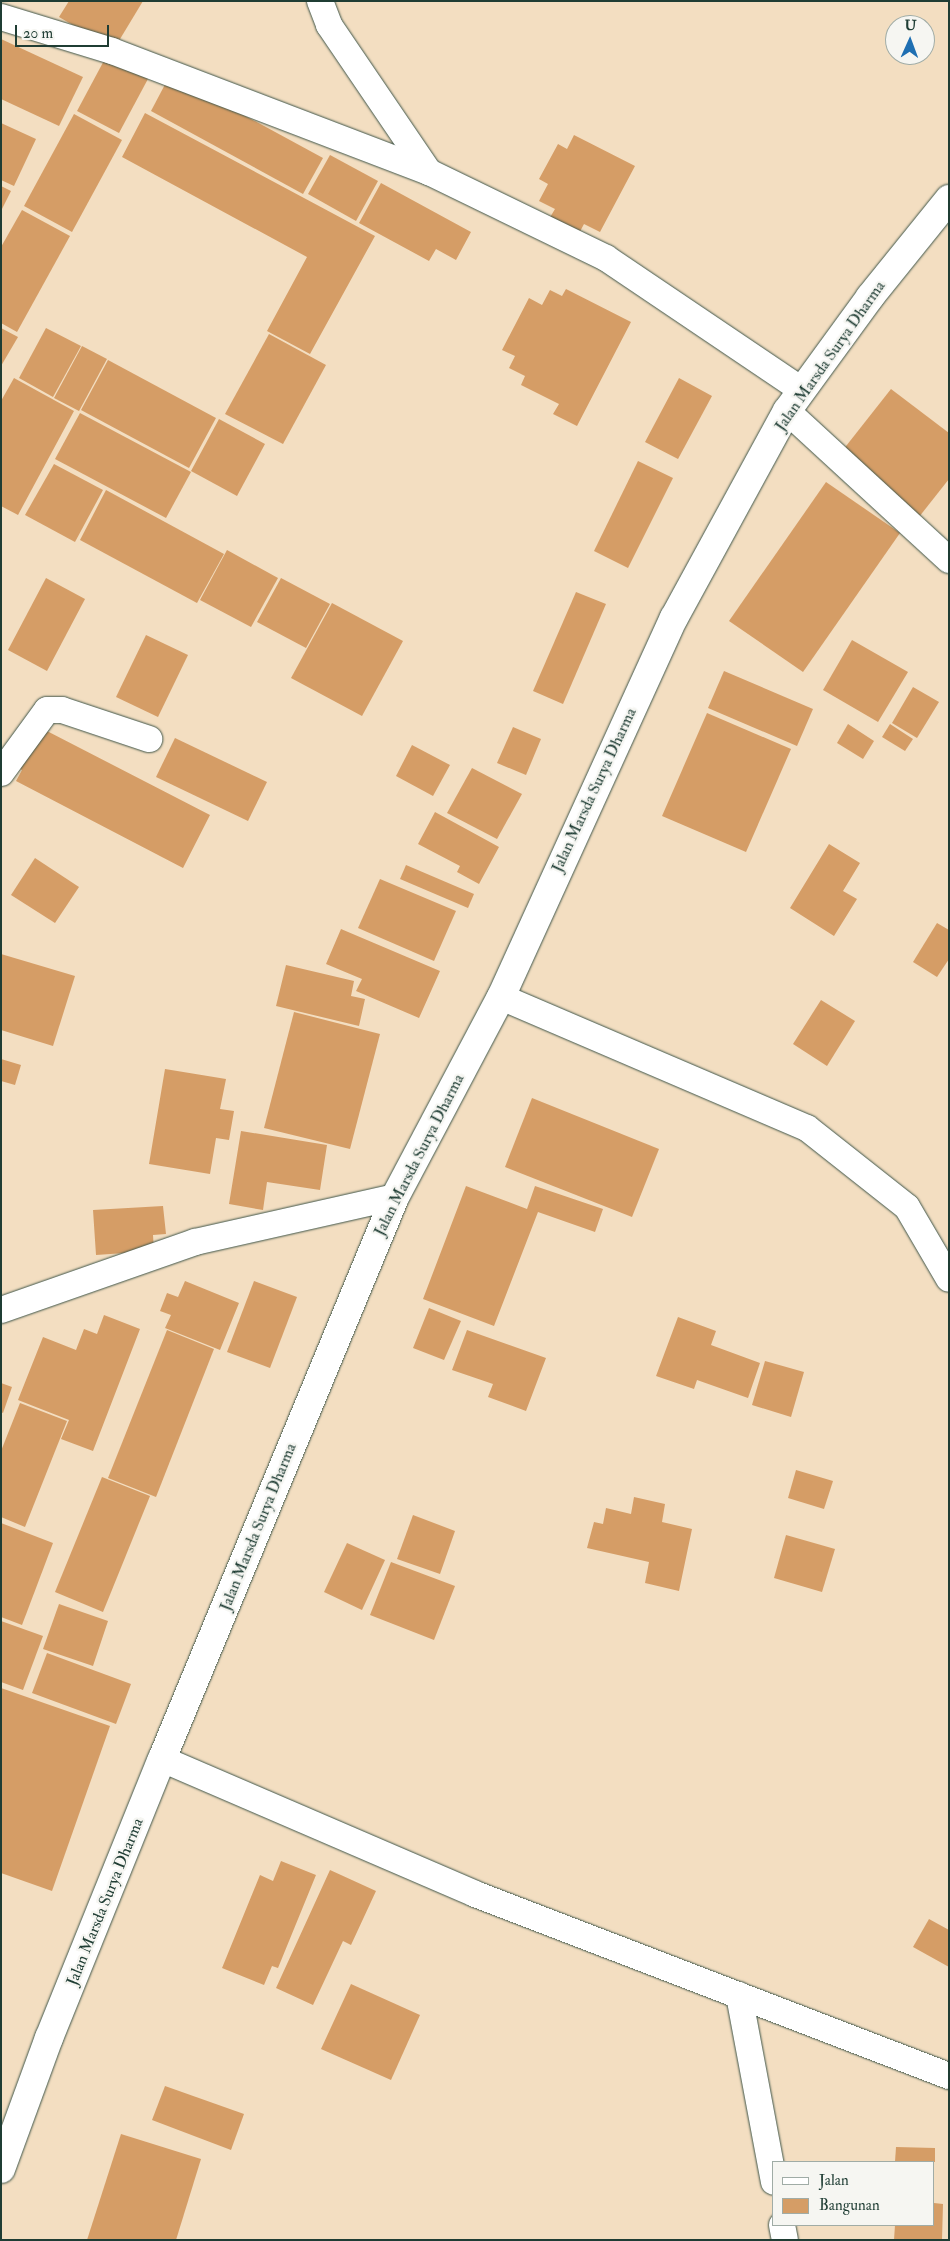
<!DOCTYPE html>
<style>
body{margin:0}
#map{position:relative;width:950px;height:2241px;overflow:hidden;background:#f3dec1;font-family:"IM FELL Double Pica",serif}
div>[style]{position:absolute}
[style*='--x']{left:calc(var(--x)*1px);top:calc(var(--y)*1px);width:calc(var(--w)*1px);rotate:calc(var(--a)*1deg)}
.building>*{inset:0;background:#d59d66}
.roads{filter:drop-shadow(0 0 1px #3f5549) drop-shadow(0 0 1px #3f5549)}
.minor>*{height:26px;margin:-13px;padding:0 13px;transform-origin:13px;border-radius:13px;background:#fff}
.trunk>*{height:28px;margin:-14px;padding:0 14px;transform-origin:14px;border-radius:14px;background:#fff}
span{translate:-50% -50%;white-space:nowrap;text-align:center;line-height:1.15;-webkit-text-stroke:4.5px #f6f6f2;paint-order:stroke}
.street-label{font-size:16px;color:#1f3d34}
.frame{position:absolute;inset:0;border:2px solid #1f3d34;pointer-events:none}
.legend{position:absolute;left:772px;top:2161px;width:162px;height:65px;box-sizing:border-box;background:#f6f6f2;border:1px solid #a0aca6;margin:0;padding:6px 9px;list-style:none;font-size:15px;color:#1f3d34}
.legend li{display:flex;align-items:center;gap:10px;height:25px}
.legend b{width:25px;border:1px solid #a0aca6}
.north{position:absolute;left:885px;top:15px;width:50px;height:50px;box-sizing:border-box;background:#f6f6f2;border:1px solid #a0aca6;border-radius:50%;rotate:2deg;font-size:14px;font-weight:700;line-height:20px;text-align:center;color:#1f3d34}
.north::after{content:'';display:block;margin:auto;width:18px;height:22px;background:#1f6fb2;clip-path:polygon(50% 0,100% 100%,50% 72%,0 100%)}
.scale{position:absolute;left:15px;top:25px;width:94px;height:22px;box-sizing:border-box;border:2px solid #1f3d34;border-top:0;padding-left:6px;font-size:15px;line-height:18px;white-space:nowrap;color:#1f3d34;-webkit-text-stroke:4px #f6f6f2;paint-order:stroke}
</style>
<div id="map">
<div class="building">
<div style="clip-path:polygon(69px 1px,143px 1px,114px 49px,59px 17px)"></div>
<div style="clip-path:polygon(1px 39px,83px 77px,59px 126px,1px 99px)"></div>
<div style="clip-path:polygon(107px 55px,149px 77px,119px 133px,77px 111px)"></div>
<div style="clip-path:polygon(170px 75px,323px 158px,303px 194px,151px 111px)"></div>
<div style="clip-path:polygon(145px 113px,375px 236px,310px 354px,267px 331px,307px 257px,122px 157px)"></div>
<div style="clip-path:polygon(74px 114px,122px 140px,72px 232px,24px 206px)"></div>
<div style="clip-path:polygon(1px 123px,36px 139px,14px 186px,1px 180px)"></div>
<div style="clip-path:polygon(574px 135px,635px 166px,600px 232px,584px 224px,576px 239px,546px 224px,555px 209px,539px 201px,548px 184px,539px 179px,558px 144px,567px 149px)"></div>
<div style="clip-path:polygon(330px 155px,378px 181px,356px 221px,308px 194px)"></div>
<div style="clip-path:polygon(381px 183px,471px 232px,456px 260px,436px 249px,429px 261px,359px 223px)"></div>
<div style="clip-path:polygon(1px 186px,11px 191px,1px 211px)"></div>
<div style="clip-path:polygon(22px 210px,70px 236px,17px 332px,1px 323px,1px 247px)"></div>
<div style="clip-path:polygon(566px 289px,631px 322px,577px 426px,553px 414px,559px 404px,521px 385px,525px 376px,509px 368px,515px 356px,502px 350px,529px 298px,542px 305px,550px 290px,562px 296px)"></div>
<div style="clip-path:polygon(1px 328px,18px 337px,1px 366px)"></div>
<div style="clip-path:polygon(46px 328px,81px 346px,53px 397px,19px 378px)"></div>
<div style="clip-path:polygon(269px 334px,326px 365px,283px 444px,225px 414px)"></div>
<div style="clip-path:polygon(82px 346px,107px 359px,79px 411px,54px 398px)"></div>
<div style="clip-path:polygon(108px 360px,216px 418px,189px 468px,81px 410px)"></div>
<div style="clip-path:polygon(14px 378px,74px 411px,18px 515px,1px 506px,1px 401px)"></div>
<div style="clip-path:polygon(679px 378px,712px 396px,678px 459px,645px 442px)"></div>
<div style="clip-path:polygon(891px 389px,949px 433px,949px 479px,919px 517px,839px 455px)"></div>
<div style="clip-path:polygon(80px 413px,191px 472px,166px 518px,55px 459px)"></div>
<div style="clip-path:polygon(219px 419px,265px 444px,237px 496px,191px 471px)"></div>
<div style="clip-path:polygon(638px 461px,673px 478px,628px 568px,594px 551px)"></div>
<div style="clip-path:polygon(54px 464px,103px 490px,75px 542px,25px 515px)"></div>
<div style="clip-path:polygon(826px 482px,900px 533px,803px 672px,729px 621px)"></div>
<div style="clip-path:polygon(106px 490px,224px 554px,197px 603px,80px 540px)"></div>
<div style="clip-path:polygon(227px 550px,278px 578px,251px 627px,200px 600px)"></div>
<div style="clip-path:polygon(46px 578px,85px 599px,47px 671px,8px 650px)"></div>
<div style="clip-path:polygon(281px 578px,330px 604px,306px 648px,257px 622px)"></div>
<div style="clip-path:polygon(576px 592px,606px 604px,563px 704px,533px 691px)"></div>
<div style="clip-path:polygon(332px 603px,403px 641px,362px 716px,291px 678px)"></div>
<div style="clip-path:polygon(146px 635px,188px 655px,158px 717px,116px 697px)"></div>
<div style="clip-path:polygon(852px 640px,908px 672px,878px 722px,823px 690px)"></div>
<div style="clip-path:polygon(724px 671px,813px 709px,797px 746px,708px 708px)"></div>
<div style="clip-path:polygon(913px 687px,939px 702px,917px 738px,892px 723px)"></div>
<div style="clip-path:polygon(707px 713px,791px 749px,746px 852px,662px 816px)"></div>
<div style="clip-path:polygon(848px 724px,874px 741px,863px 759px,837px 743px)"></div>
<div style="clip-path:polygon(890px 724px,913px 739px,905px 751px,882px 737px)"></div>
<div style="clip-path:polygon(513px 727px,541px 739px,526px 775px,497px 763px)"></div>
<div style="clip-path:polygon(45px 730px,210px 815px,183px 868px,16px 781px,22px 770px,15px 766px)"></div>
<div style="clip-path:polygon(175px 738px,267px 782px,248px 821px,156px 777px)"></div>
<div style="clip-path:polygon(412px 745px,450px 765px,433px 796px,396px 776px)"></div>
<div style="clip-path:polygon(472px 768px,522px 794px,497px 839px,447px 813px)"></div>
<div style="clip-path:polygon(435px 812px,499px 847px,479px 884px,457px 872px,460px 866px,418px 844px)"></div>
<div style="clip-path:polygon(829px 844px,860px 863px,843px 891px,857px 899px,834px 936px,790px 908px)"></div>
<div style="clip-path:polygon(35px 858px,79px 887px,55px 923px,11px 895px)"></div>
<div style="clip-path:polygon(406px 865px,474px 894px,468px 908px,400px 879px)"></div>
<div style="clip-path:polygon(380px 879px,456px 911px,434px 961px,358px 928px)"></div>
<div style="clip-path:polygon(937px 923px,949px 930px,949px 959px,937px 977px,913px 962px)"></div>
<div style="clip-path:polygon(341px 929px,440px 971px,419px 1018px,356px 991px,362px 979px,326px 964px)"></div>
<div style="clip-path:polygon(1px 954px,75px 976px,53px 1046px,1px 1030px)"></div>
<div style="clip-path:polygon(286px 965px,354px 981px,351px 996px,365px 999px,359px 1026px,276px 1006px)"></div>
<div style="clip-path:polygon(821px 1000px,855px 1021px,827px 1066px,793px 1044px)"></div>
<div style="clip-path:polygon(294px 1012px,380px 1034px,350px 1149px,264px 1128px)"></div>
<div style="clip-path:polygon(1px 1059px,21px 1065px,15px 1085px,1px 1081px)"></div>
<div style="clip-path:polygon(165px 1069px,226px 1079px,220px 1109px,234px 1111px,229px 1140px,216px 1138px,210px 1174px,149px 1164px)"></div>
<div style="clip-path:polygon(532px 1098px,659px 1149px,632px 1217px,505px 1167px)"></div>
<div style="clip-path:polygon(241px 1131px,327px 1145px,320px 1190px,267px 1182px,263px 1210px,229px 1204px)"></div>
<div style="clip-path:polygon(466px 1186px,527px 1209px,535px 1186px,603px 1209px,595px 1232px,538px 1212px,494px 1326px,423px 1299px)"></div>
<div style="clip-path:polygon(163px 1206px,166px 1234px,153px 1235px,154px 1251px,96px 1255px,93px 1210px)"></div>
<div style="clip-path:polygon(185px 1281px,239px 1303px,220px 1350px,165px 1328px,171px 1315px,160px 1311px,167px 1293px,178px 1297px)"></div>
<div style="clip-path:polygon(254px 1281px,297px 1297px,270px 1368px,227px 1352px)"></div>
<div style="clip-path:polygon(429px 1308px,461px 1321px,444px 1360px,413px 1348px)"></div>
<div style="clip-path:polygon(104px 1315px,140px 1329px,93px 1451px,61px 1439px,69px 1420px,18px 1400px,43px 1337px,76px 1350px,84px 1329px,97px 1334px)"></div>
<div style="clip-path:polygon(678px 1317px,716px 1331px,711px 1345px,760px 1363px,748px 1398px,697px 1380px,694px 1389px,656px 1376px)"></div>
<div style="clip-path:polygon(167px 1330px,214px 1349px,156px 1497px,108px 1478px)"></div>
<div style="clip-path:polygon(467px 1330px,546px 1358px,526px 1411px,488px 1397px,493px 1384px,452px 1370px)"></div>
<div style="clip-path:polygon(765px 1361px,804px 1372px,791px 1417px,752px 1405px)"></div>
<div style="clip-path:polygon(1px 1383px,12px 1387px,3px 1413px,1px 1412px)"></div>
<div style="clip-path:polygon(20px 1403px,67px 1421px,25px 1527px,1px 1517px,1px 1451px)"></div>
<div style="clip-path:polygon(796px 1470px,833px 1481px,824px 1509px,788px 1498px)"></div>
<div style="clip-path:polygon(102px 1477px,150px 1496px,103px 1612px,55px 1592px)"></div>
<div style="clip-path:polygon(634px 1497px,665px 1504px,662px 1522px,692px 1529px,679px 1591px,645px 1583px,649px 1562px,587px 1548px,594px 1522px,603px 1524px,606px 1508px,631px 1514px)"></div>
<div style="clip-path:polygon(413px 1515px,455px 1531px,440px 1574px,397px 1559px)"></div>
<div style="clip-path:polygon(1px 1523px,53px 1543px,22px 1625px,1px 1617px)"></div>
<div style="clip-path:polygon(786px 1535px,835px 1549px,822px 1592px,774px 1578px)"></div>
<div style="clip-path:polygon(347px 1543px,385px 1560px,362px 1610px,324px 1592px)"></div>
<div style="clip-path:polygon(391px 1562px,455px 1586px,434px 1640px,370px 1615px)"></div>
<div style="clip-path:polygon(59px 1604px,108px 1621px,93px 1666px,43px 1649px)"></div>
<div style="clip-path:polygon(1px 1621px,43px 1636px,23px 1690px,1px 1682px)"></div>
<div style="clip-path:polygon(47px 1653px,131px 1684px,116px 1724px,32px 1693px)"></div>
<div style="clip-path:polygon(1px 1688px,110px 1726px,52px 1891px,1px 1873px)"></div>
<div style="clip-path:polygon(281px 1861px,316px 1875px,278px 1968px,272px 1966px,264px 1985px,222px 1968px,260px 1875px,273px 1881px)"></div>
<div style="clip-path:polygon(330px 1870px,376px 1891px,351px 1945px,343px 1941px,313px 2005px,276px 1988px)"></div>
<div style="clip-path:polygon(929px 1919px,949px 1930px,949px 1967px,913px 1947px)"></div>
<div style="clip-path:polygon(351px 1984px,420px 2015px,391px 2080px,321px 2049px)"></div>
<div style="clip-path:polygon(165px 2086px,244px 2114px,231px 2150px,152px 2120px)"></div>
<div style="clip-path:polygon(121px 2134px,201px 2159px,176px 2240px,87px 2240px)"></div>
<div style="clip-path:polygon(896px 2147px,935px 2148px,935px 2162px,895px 2162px)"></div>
<div style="clip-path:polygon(934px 2203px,943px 2204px,942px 2240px,894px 2240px,895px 2225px,934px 2225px)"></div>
</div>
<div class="roads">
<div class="minor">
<div style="--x:320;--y:1;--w:26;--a:69"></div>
<div style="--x:329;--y:25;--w:178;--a:55.8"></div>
<div style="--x:1;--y:17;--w:116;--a:17"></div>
<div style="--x:112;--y:51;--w:339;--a:20.9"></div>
<div style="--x:429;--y:172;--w:197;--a:25.9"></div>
<div style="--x:606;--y:258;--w:236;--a:34"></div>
<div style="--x:787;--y:411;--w:220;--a:42.6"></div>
<div style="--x:1;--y:773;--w:78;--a:-53.9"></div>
<div style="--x:47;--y:710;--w:15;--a:0"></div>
<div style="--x:62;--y:710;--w:92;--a:18.4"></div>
<div style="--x:501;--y:997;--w:333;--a:23.2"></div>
<div style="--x:807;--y:1128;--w:127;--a:38.3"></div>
<div style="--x:907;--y:1207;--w:83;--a:59.7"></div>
<div style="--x:1;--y:1310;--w:206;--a:-19.3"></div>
<div style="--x:195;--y:1242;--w:205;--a:-12.7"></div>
<div style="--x:162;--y:1759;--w:341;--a:23.3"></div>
<div style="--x:475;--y:1894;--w:508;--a:21.01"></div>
<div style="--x:739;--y:1995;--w:190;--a:79.4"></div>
<div style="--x:782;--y:2225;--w:15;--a:79"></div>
</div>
<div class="trunk">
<div style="--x:1;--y:2169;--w:140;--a:-69.9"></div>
<div style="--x:49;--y:2038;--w:301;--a:-68"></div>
<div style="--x:162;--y:1759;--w:608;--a:-67.48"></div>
<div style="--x:395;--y:1197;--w:226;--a:-62.1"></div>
<div style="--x:501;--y:997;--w:417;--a:-65.5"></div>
<div style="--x:674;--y:618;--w:236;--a:-61.4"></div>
<div style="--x:787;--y:411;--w:141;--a:-53.9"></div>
<div style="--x:870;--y:297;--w:126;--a:-51.1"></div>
</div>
</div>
<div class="street-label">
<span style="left:830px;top:356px;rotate:-55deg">Jalan Marsda Surya Dharma</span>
<span style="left:594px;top:790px;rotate:-65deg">Jalan Marsda Surya Dharma</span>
<span style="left:419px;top:1155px;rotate:-63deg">Jalan Marsda Surya Dharma</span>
<span style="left:258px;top:1527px;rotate:-68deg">Jalan Marsda Surya Dharma</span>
<span style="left:105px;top:1902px;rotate:-68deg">Jalan Marsda Surya Dharma</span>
</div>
<div class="frame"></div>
<ul class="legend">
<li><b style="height:6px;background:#fff"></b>Jalan</li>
<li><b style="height:14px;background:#d59d66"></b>Bangunan</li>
</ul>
<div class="north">U</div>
<div class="scale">20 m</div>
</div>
